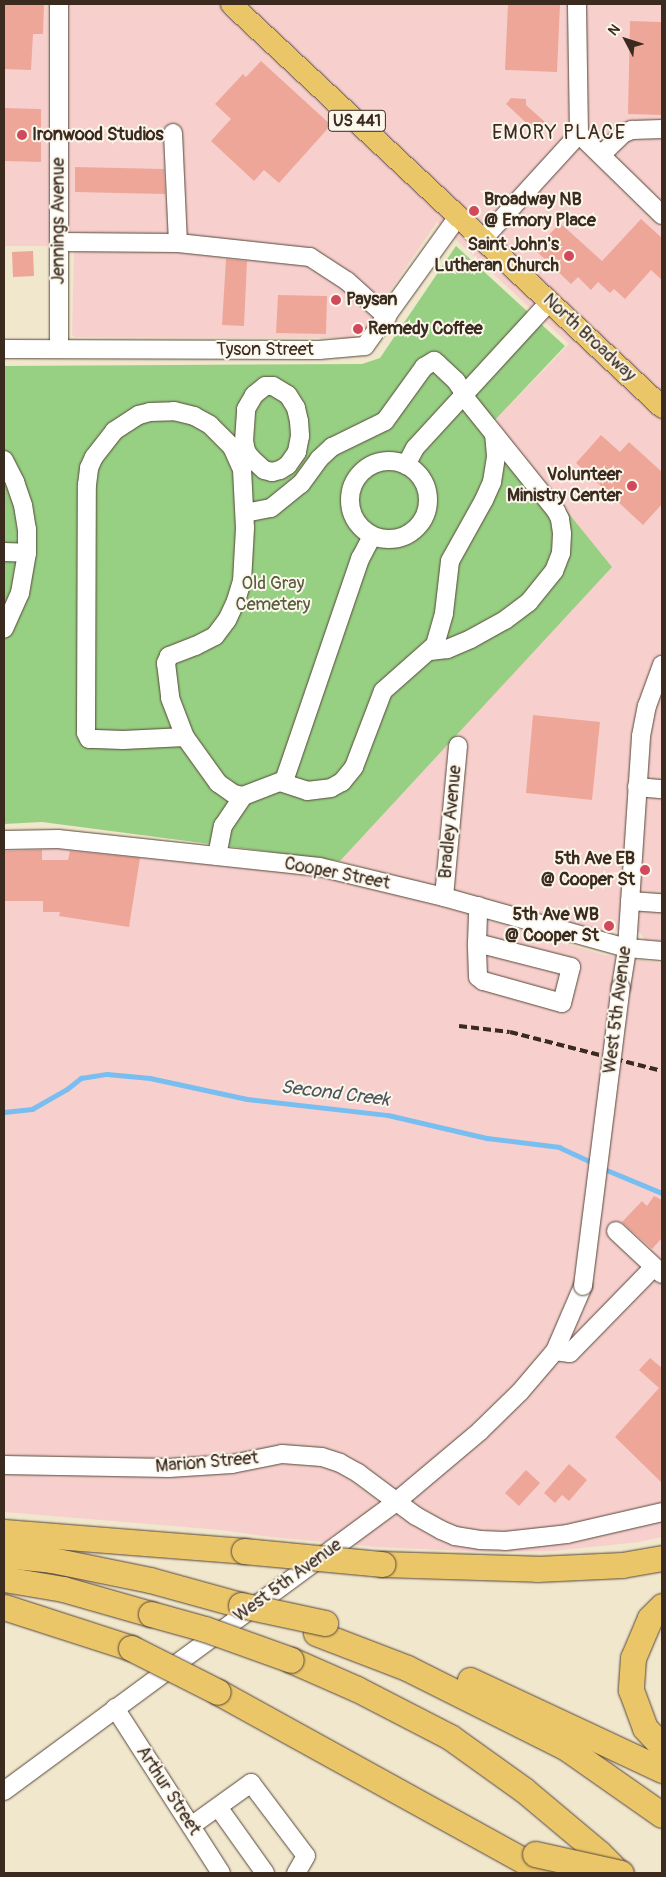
<!DOCTYPE html>
<style>
body{margin:0}
#map{position:relative;width:666px;height:1877px;overflow:hidden;background:#f1e7cd;font-family:Pangolin,sans-serif}
div>[style]{position:absolute}
[style*='--x']{left:calc(var(--x)*1px);top:calc(var(--y)*1px);width:calc(var(--w)*1px);rotate:calc(var(--a)*1deg)}
.built>*{inset:0;background:#f7d0cd}
.green>*{inset:0;background:#97d083}
.stream>*{height:4.5px;margin:-2.25px;padding:0 2.25px;transform-origin:2.25px;border-radius:2.25px;background:#79bef0}
.building>*{inset:0;background:#eea699}
.roads{filter:drop-shadow(0 0 1px #564638) drop-shadow(0 0 1px #564638)}
.minor>*{height:18px;margin:-9px;padding:0 9px;transform-origin:9px;border-radius:9px;background:#fff}
.minor>.ring{margin:-9px;padding:0;box-sizing:content-box;background:none;border:18px solid #fff;border-radius:50%}
.major>*{height:21px;margin:-10.5px;padding:0 10.5px;transform-origin:10.5px;border-radius:10.5px;background:#ebc669}
.highway>*{height:25px;margin:-12.5px;padding:0 12.5px;transform-origin:12.5px;border-radius:12.5px;background:#ebc669}
.rail>*{height:4px;margin-top:-2px;transform-origin:0;background:repeating-linear-gradient(90deg,#3b2a1e 0 8px,transparent 0 12px)}
.bridges{filter:drop-shadow(0 0 1px #564638) drop-shadow(0 0 1px #564638)}
.minor-bridge>*{height:18px;margin:-9px;padding:0 9px;transform-origin:9px;border-radius:9px;background:#fff}
.highway-bridge>*{height:25px;margin:-12.5px;padding:0 12.5px;transform-origin:12.5px;border-radius:12.5px;background:#ebc669}
.dots>*{width:14px;height:14px;translate:-50% -50%;box-sizing:border-box;border:2px solid #fbf7ec;border-radius:50%}
span{translate:-50% -50%;white-space:nowrap;text-align:center;line-height:1.15;-webkit-text-stroke:4px #fbf7ec;paint-order:stroke}
.shield-label span{padding:1px 4px;background:#fbf7ec;border:1px solid;border-radius:4px;-webkit-text-stroke-width:0}
.shield-label{font-size:16px;color:#3b2a1e;font-weight:700}
.poi-label{font-size:18px;color:#3b2a1e;font-weight:700}
.left{translate:0 -50%;text-align:left}
.right{translate:-100% -50%;text-align:right}
.street-label{font-size:18px;color:#3b2a1e}
.park-label{font-size:18px;color:#575c3c}
.water-label{font-size:19px;color:#4e565d;font-style:italic}
.quarter-label{font-size:20px;color:#3b2a1e;letter-spacing:1px}
.frame{position:absolute;inset:0;border:5px solid #3b2a1e;pointer-events:none}
.north{position:absolute;left:601px;top:15px;width:50px;height:50px;-webkit-text-stroke:4px #fbf7ec;paint-order:stroke;rotate:310deg;font-size:14px;font-weight:700;line-height:20px;text-align:center;color:#3b2a1e}
.north::after{content:'';display:block;margin:auto;width:18px;height:22px;background:#3b2a1e;clip-path:polygon(50% 0,100% 100%,50% 72%,0 100%)}
</style>
<div id="map">
<div class="built">
<div style="clip-path:polygon(4px 4px,662px 4px,662px 947px,648px 944px,640px 933px,610px 930px,603px 934px,340px 861px,611px 567px,494px 421px,569px 344px,437px 222px,358px 338px,75px 337px,72px 335px,74px 250px,45px 246px,4px 246px)"></div>
<div style="clip-path:polygon(53px 844px,222px 863px,343px 880px,463px 912px,604px 955px,662px 963px,662px 1537px,639px 1542px,553px 1551px,488px 1552px,376px 1547px,270px 1537px,221px 1530px,4px 1512px,4px 845px)"></div>
</div>
<div class="green">
<div style="clip-path:polygon(456px 246px,565px 346px,494px 421px,612px 567px,340px 861px,42px 822px,4px 824px,4px 366px,362px 364px,380px 358px)"></div>
</div>
<div class="stream">
<div style="--x:4;--y:1112;--w:28;--a:-6"></div>
<div style="--x:32;--y:1109;--w:40;--a:-29.7"></div>
<div style="--x:67;--y:1089;--w:18;--a:-38"></div>
<div style="--x:81;--y:1078;--w:26;--a:-9"></div>
<div style="--x:107;--y:1074;--w:43;--a:5.3"></div>
<div style="--x:150;--y:1078;--w:99;--a:12.2"></div>
<div style="--x:247;--y:1099;--w:142;--a:6.5"></div>
<div style="--x:388;--y:1115;--w:102;--a:13.1"></div>
<div style="--x:487;--y:1138;--w:73;--a:7.1"></div>
<div style="--x:559;--y:1147;--w:40;--a:25"></div>
<div style="--x:602;--y:1168;--w:65;--a:22.6"></div>
</div>
<div class="building">
<div style="clip-path:polygon(4px 4px,44px 4px,43px 34px,33px 34px,31px 70px,4px 69px)"></div>
<div style="clip-path:polygon(508px 4px,560px 4px,557px 72px,505px 70px)"></div>
<div style="clip-path:polygon(630px 21px,662px 22px,662px 115px,628px 114px)"></div>
<div style="clip-path:polygon(261px 61px,331px 125px,279px 183px,264px 170px,254px 181px,211px 141px,231px 119px,215px 104px,243px 74px,246px 77px)"></div>
<div style="clip-path:polygon(511px 98px,526px 99px,526px 105px,545px 122px,536px 132px,506px 104px)"></div>
<div style="clip-path:polygon(4px 108px,41px 109px,41px 162px,4px 161px)"></div>
<div style="clip-path:polygon(75px 167px,164px 169px,165px 194px,75px 192px)"></div>
<div style="clip-path:polygon(641px 219px,662px 238px,662px 280px,651px 270px,625px 299px,614px 289px,610px 293px,598px 282px,591px 290px,578px 277px,571px 284px,535px 250px,560px 223px,602px 261px)"></div>
<div style="clip-path:polygon(33px 251px,34px 276px,13px 277px,12px 252px)"></div>
<div style="clip-path:polygon(226px 259px,247px 261px,244px 326px,222px 325px)"></div>
<div style="clip-path:polygon(278px 295px,327px 296px,326px 334px,276px 333px)"></div>
<div style="clip-path:polygon(601px 435px,620px 452px,629px 442px,662px 472px,662px 504px,643px 525px,576px 463px)"></div>
<div style="clip-path:polygon(533px 715px,600px 722px,592px 800px,526px 793px)"></div>
<div style="clip-path:polygon(42px 850px,42px 860px,68px 860px,70px 851px,140px 858px,129px 927px,59px 916px,60px 912px,43px 912px,43px 901px,4px 901px,4px 851px)"></div>
<div style="clip-path:polygon(654px 1196px,662px 1200px,662px 1238px,652px 1249px,622px 1222px,642px 1201px,647px 1206px)"></div>
<div style="clip-path:polygon(650px 1358px,662px 1368px,662px 1483px,615px 1437px,659px 1388px,639px 1370px)"></div>
<div style="clip-path:polygon(569px 1464px,587px 1480px,569px 1501px,562px 1495px,555px 1503px,544px 1493px)"></div>
<div style="clip-path:polygon(526px 1470px,540px 1483px,519px 1506px,505px 1493px)"></div>
</div>
<div class="roads">
<div class="minor">
<div style="--x:59;--y:4;--w:345;--a:90"></div>
<div style="--x:173;--y:133;--w:110;--a:87.4"></div>
<div style="--x:579;--y:134;--w:116;--a:44.3"></div>
<div style="--x:601;--y:155;--w:32;--a:-44"></div>
<div style="--x:624;--y:133;--w:9;--a:-21"></div>
<div style="--x:632;--y:130;--w:30;--a:-2"></div>
<div style="--x:484;--y:238;--w:141;--a:-47.6"></div>
<div style="--x:579;--y:134;--w:130;--a:-90.9"></div>
<div style="--x:60;--y:242;--w:118;--a:0.5"></div>
<div style="--x:178;--y:243;--w:133;--a:6.1"></div>
<div style="--x:310;--y:257;--w:44;--a:33"></div>
<div style="--x:347;--y:281;--w:54;--a:42"></div>
<div style="--x:4;--y:349;--w:315;--a:0.2"></div>
<div style="--x:319;--y:350;--w:46;--a:-5"></div>
<div style="--x:365;--y:346;--w:161;--a:-54.3"></div>
<div style="--x:265;--y:386;--w:8;--a:0"></div>
<div style="--x:273;--y:386;--w:17;--a:31"></div>
<div style="--x:288;--y:395;--w:15;--a:58"></div>
<div style="--x:296;--y:408;--w:13;--a:77"></div>
<div style="--x:299;--y:421;--w:15;--a:86"></div>
<div style="--x:300;--y:436;--w:16;--a:101"></div>
<div style="--x:297;--y:452;--w:16;--a:125"></div>
<div style="--x:288;--y:465;--w:9;--a:148"></div>
<div style="--x:280;--y:470;--w:8;--a:166"></div>
<div style="--x:272;--y:472;--w:8;--a:-166"></div>
<div style="--x:264;--y:470;--w:18;--a:-137"></div>
<div style="--x:251;--y:458;--w:9;--a:-126"></div>
<div style="--x:246;--y:451;--w:10;--a:-101"></div>
<div style="--x:244;--y:441;--w:32;--a:-86"></div>
<div style="--x:246;--y:409;--w:16;--a:-60"></div>
<div style="--x:254;--y:395;--w:14;--a:-39"></div>
<div style="--x:4;--y:460;--w:25;--a:63"></div>
<div style="--x:15;--y:482;--w:24;--a:71"></div>
<div style="--x:23;--y:505;--w:24;--a:81"></div>
<div style="--x:27;--y:529;--w:24;--a:90"></div>
<div style="--x:27;--y:553;--w:41;--a:99.9"></div>
<div style="--x:20;--y:593;--w:39;--a:114"></div>
<div class="ring" style="left:350px;top:461px;width:60px;height:60px"></div>
<div style="--x:406;--y:465;--w:19;--a:-62"></div>
<div style="--x:415;--y:448;--w:200;--a:-47.4"></div>
<div style="--x:245;--y:513;--w:26;--a:-11"></div>
<div style="--x:271;--y:508;--w:38;--a:-39"></div>
<div style="--x:301;--y:484;--w:31;--a:-54"></div>
<div style="--x:319;--y:459;--w:18;--a:-43"></div>
<div style="--x:332;--y:447;--w:59;--a:-26.1"></div>
<div style="--x:385;--y:421;--w:67;--a:-54.2"></div>
<div style="--x:424;--y:367;--w:12;--a:-31"></div>
<div style="--x:434;--y:361;--w:5;--a:37"></div>
<div style="--x:438;--y:364;--w:25;--a:43"></div>
<div style="--x:456;--y:381;--w:14;--a:56"></div>
<div style="--x:464;--y:393;--w:6;--a:72"></div>
<div style="--x:466;--y:399;--w:144;--a:51.2"></div>
<div style="--x:556;--y:511;--w:9;--a:63"></div>
<div style="--x:560;--y:519;--w:15;--a:82"></div>
<div style="--x:562;--y:534;--w:19;--a:93"></div>
<div style="--x:561;--y:553;--w:19;--a:111"></div>
<div style="--x:554;--y:571;--w:40;--a:129"></div>
<div style="--x:529;--y:602;--w:30;--a:143"></div>
<div style="--x:505;--y:620;--w:39;--a:151"></div>
<div style="--x:471;--y:639;--w:26;--a:157"></div>
<div style="--x:447;--y:649;--w:17;--a:173"></div>
<div style="--x:4;--y:552;--w:23;--a:2"></div>
<div style="--x:185;--y:737;--w:62;--a:177.2"></div>
<div style="--x:123;--y:740;--w:34;--a:-178"></div>
<div style="--x:89;--y:739;--w:7;--a:-117"></div>
<div style="--x:86;--y:733;--w:248;--a:-89.8"></div>
<div style="--x:87;--y:485;--w:17;--a:-83"></div>
<div style="--x:89;--y:468;--w:12;--a:-66"></div>
<div style="--x:94;--y:457;--w:33;--a:-52"></div>
<div style="--x:114;--y:431;--w:30;--a:-33"></div>
<div style="--x:139;--y:415;--w:11;--a:-15"></div>
<div style="--x:150;--y:412;--w:24;--a:-2"></div>
<div style="--x:174;--y:411;--w:21;--a:14"></div>
<div style="--x:194;--y:416;--w:18;--a:29"></div>
<div style="--x:210;--y:425;--w:31;--a:45"></div>
<div style="--x:232;--y:447;--w:24;--a:66"></div>
<div style="--x:242;--y:469;--w:59;--a:87.1"></div>
<div style="--x:245;--y:528;--w:53;--a:93.2"></div>
<div style="--x:242;--y:581;--w:21;--a:107"></div>
<div style="--x:236;--y:601;--w:21;--a:115"></div>
<div style="--x:227;--y:620;--w:20;--a:127"></div>
<div style="--x:215;--y:636;--w:22;--a:153"></div>
<div style="--x:195;--y:646;--w:28;--a:159"></div>
<div style="--x:169;--y:656;--w:8;--a:113"></div>
<div style="--x:166;--y:663;--w:35;--a:83"></div>
<div style="--x:170;--y:698;--w:42;--a:69"></div>
<div style="--x:185;--y:737;--w:57;--a:54.3"></div>
<div style="--x:218;--y:783;--w:19;--a:35"></div>
<div style="--x:234;--y:794;--w:9;--a:13"></div>
<div style="--x:243;--y:796;--w:40;--a:-21"></div>
<div style="--x:280;--y:782;--w:28;--a:18"></div>
<div style="--x:307;--y:791;--w:24;--a:-7"></div>
<div style="--x:331;--y:788;--w:13;--a:-29"></div>
<div style="--x:342;--y:782;--w:19;--a:-51"></div>
<div style="--x:354;--y:767;--w:81;--a:-69.1"></div>
<div style="--x:383;--y:691;--w:69;--a:-41.5"></div>
<div style="--x:435;--y:645;--w:33;--a:-74"></div>
<div style="--x:444;--y:613;--w:52;--a:-83.4"></div>
<div style="--x:450;--y:561;--w:70;--a:-60.9"></div>
<div style="--x:484;--y:500;--w:20;--a:-66"></div>
<div style="--x:492;--y:482;--w:26;--a:-81"></div>
<div style="--x:496;--y:456;--w:22;--a:-95"></div>
<div style="--x:284;--y:781;--w:235;--a:-71.1"></div>
<div style="--x:360;--y:559;--w:26;--a:-62"></div>
<div style="--x:637;--y:787;--w:25;--a:5"></div>
<div style="--x:4;--y:840;--w:54;--a:-1.1"></div>
<div style="--x:58;--y:839;--w:263;--a:6.1"></div>
<div style="--x:320;--y:867;--w:128;--a:13.6"></div>
<div style="--x:444;--y:897;--w:190;--a:15.6"></div>
<div style="--x:627;--y:948;--w:35;--a:5"></div>
<div style="--x:217;--y:856;--w:31;--a:-79"></div>
<div style="--x:223;--y:826;--w:36;--a:-56"></div>
<div style="--x:444;--y:897;--w:152;--a:-84.7"></div>
<div style="--x:630;--y:901;--w:32;--a:4"></div>
<div style="--x:477;--y:943;--w:97;--a:14.3"></div>
<div style="--x:571;--y:967;--w:37;--a:104"></div>
<div style="--x:562;--y:1003;--w:82;--a:-164.4"></div>
<div style="--x:483;--y:981;--w:6;--a:-141"></div>
<div style="--x:478;--y:977;--w:34;--a:-92"></div>
<div style="--x:477;--y:943;--w:37;--a:-88"></div>
<div style="--x:621;--y:987;--w:39;--a:-81"></div>
<div style="--x:627;--y:948;--w:212;--a:-86.2"></div>
<div style="--x:641;--y:736;--w:31;--a:-79"></div>
<div style="--x:647;--y:706;--w:44;--a:-69.9"></div>
<div style="--x:616;--y:1231;--w:63;--a:43.1"></div>
<div style="--x:555;--y:1351;--w:15;--a:8"></div>
<div style="--x:570;--y:1353;--w:120;--a:-45.7"></div>
<div style="--x:4;--y:1465;--w:165;--a:1"></div>
<div style="--x:169;--y:1468;--w:63;--a:-3.6"></div>
<div style="--x:232;--y:1464;--w:51;--a:-11.3"></div>
<div style="--x:282;--y:1454;--w:40;--a:4.3"></div>
<div style="--x:322;--y:1457;--w:19;--a:18"></div>
<div style="--x:340;--y:1463;--w:21;--a:29"></div>
<div style="--x:358;--y:1473;--w:72;--a:36.6"></div>
<div style="--x:416;--y:1516;--w:29;--a:29"></div>
<div style="--x:441;--y:1530;--w:15;--a:23"></div>
<div style="--x:455;--y:1536;--w:25;--a:9"></div>
<div style="--x:480;--y:1540;--w:25;--a:2"></div>
<div style="--x:505;--y:1541;--w:62;--a:-6.4"></div>
<div style="--x:567;--y:1534;--w:98;--a:-13"></div>
<div style="--x:115;--y:1708;--w:196;--a:57.3"></div>
<div style="--x:4;--y:1791;--w:488;--a:-36.4"></div>
<div style="--x:397;--y:1501;--w:109;--a:-40.1"></div>
<div style="--x:480;--y:1431;--w:56;--a:-44.3"></div>
<div style="--x:520;--y:1392;--w:54;--a:-49.5"></div>
<div style="--x:555;--y:1351;--w:71;--a:-66.7"></div>
<div style="--x:218;--y:1807;--w:81;--a:54.5"></div>
<div style="--x:191;--y:1826;--w:74;--a:-35.6"></div>
<div style="--x:251;--y:1783;--w:91;--a:53"></div>
<div style="--x:306;--y:1856;--w:20;--a:120"></div>
</div>
<div class="major">
<div style="--x:231;--y:4;--w:590;--a:43.08"></div>
</div>
<div class="highway">
<div style="--x:4;--y:1532;--w:241;--a:4.5"></div>
<div style="--x:4;--y:1555;--w:48;--a:5.9"></div>
<div style="--x:52;--y:1560;--w:100;--a:11.5"></div>
<div style="--x:150;--y:1580;--w:94;--a:15.4"></div>
<div style="--x:382;--y:1564;--w:155;--a:1.8"></div>
<div style="--x:537;--y:1569;--w:85;--a:-2.7"></div>
<div style="--x:622;--y:1565;--w:41;--a:-9.9"></div>
<div style="--x:4;--y:1579;--w:60;--a:9.6"></div>
<div style="--x:63;--y:1589;--w:91;--a:15.9"></div>
<div style="--x:662;--y:1606;--w:17;--a:135"></div>
<div style="--x:650;--y:1618;--w:43;--a:113"></div>
<div style="--x:633;--y:1658;--w:32;--a:94"></div>
<div style="--x:631;--y:1690;--w:40;--a:69.8"></div>
<div style="--x:645;--y:1728;--w:25;--a:47"></div>
<div style="--x:4;--y:1607;--w:133;--a:17.9"></div>
<div style="--x:316;--y:1633;--w:97;--a:21"></div>
<div style="--x:407;--y:1668;--w:177;--a:26.6"></div>
<div style="--x:565;--y:1747;--w:118;--a:35"></div>
<div style="--x:291;--y:1660;--w:72;--a:23.7"></div>
<div style="--x:357;--y:1689;--w:105;--a:27.3"></div>
<div style="--x:450;--y:1737;--w:91;--a:35.6"></div>
<div style="--x:524;--y:1790;--w:98;--a:40"></div>
<div style="--x:599;--y:1853;--w:28;--a:45"></div>
<div style="--x:470;--y:1680;--w:212;--a:25.1"></div>
<div style="--x:218;--y:1692;--w:356;--a:28.9"></div>
<div style="--x:530;--y:1864;--w:24;--a:22"></div>
</div>
</div>
<div class="rail">
<div style="--x:459;--y:1026;--w:51;--a:6.7"></div>
<div style="--x:510;--y:1032;--w:157;--a:14.4"></div>
</div>
<div class="bridges">
<div class="minor-bridge">
<div style="--x:583;--y:1286;--w:301;--a:-82.8"></div>
</div>
<div class="highway-bridge">
<div style="--x:244;--y:1551;--w:139;--a:5.4"></div>
<div style="--x:241;--y:1605;--w:86;--a:12.1"></div>
<div style="--x:151;--y:1614;--w:56;--a:15.5"></div>
<div style="--x:205;--y:1629;--w:91;--a:19.8"></div>
<div style="--x:131;--y:1648;--w:97;--a:26.8"></div>
<div style="--x:535;--y:1854;--w:88;--a:12.5"></div>
</div>
</div>
<div class="dots">
<div style="left:22px;top:135px;background:#d1495b"></div>
<div style="left:474px;top:211px;background:#d1495b"></div>
<div style="left:569px;top:256px;background:#d1495b"></div>
<div style="left:336px;top:300px;background:#d1495b"></div>
<div style="left:358px;top:329px;background:#d1495b"></div>
<div style="left:632px;top:486px;background:#d1495b"></div>
<div style="left:645px;top:870px;background:#d1495b"></div>
<div style="left:609px;top:926px;background:#d1495b"></div>
</div>
<div class="shield-label">
<span style="left:357px;top:121px">US 441</span>
</div>
<div class="poi-label">
<span class="left" style="left:32px;top:135px">Ironwood Studios</span>
<span class="left" style="left:484px;top:211px">Broadway NB<br>@ Emory Place</span>
<span class="right" style="left:559px;top:256px">Saint John's<br>Lutheran Church</span>
<span class="left" style="left:346px;top:300px">Paysan</span>
<span class="left" style="left:368px;top:329px">Remedy Coffee</span>
<span class="right" style="left:622px;top:486px">Volunteer<br>Ministry Center</span>
<span class="right" style="left:635px;top:870px">5th Ave EB<br>@ Cooper St</span>
<span class="right" style="left:599px;top:926px">5th Ave WB<br>@ Cooper St</span>
</div>
<div class="street-label">
<span style="left:59px;top:221px;rotate:-90deg">Jennings Avenue</span>
<span style="left:589px;top:338px;rotate:43deg">North Broadway</span>
<span style="left:265px;top:350px">Tyson Street</span>
<span style="left:451px;top:822px;rotate:-85deg">Bradley Avenue</span>
<span style="left:337px;top:874px;rotate:11deg">Cooper Street</span>
<span style="left:618px;top:1010px;rotate:-83deg">West 5th Avenue</span>
<span style="left:207px;top:1463px;rotate:-5deg">Marion Street</span>
<span style="left:288px;top:1581px;rotate:-36deg">West 5th Avenue</span>
<span style="left:168px;top:1791px;rotate:57deg">Arthur Street</span>
</div>
<div class="park-label">
<span style="left:273px;top:595px">Old Gray<br>Cemetery</span>
</div>
<div class="water-label">
<span style="left:335px;top:1094px;rotate:7deg">Second Creek</span>
</div>
<div class="quarter-label">
<span style="left:559px;top:132px">EMORY PLACE</span>
</div>
<div class="frame"></div>
<div class="north">N</div>
</div>
